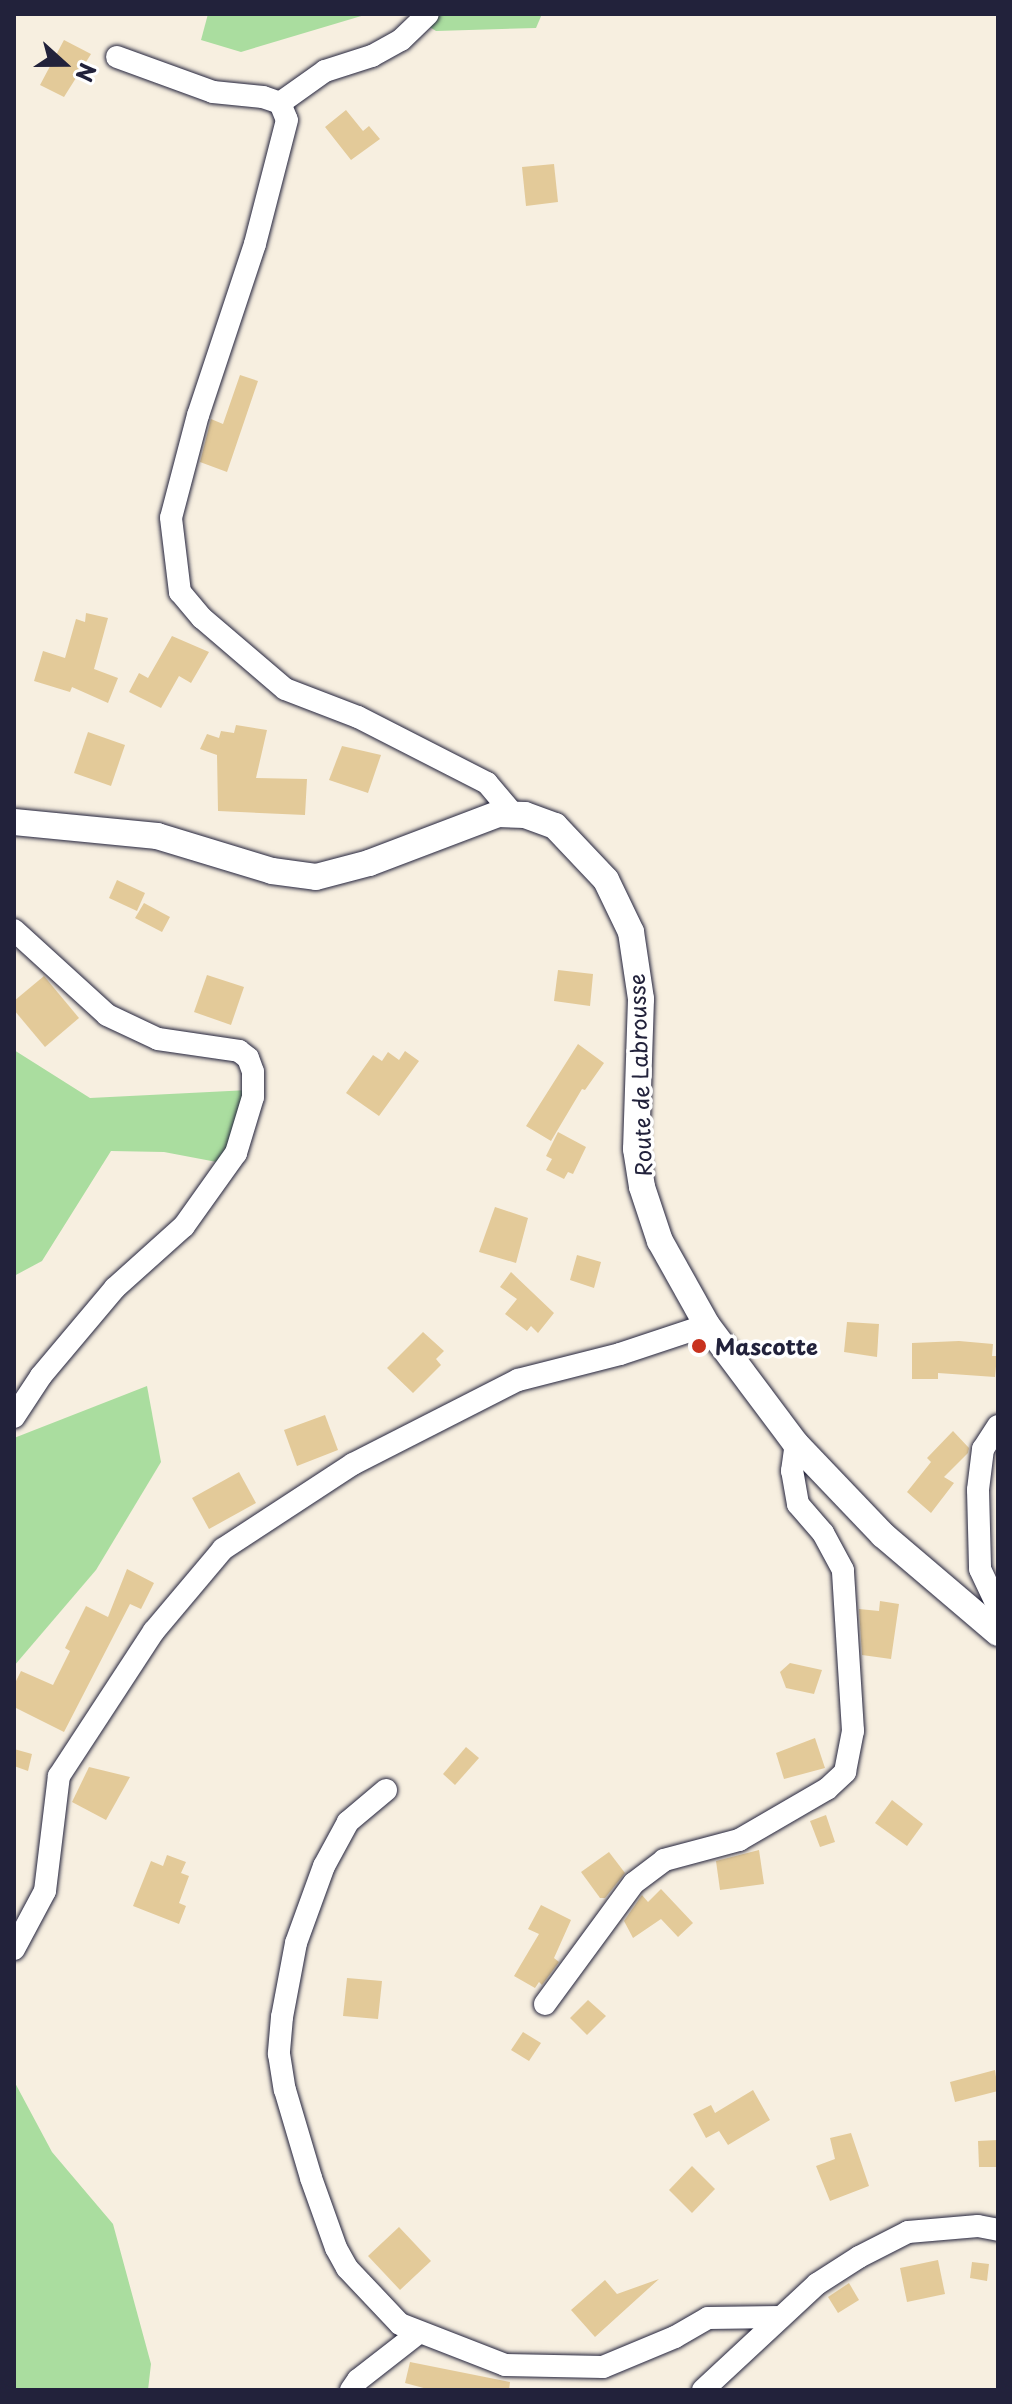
<!DOCTYPE html>
<style>
body{margin:0}
#map{position:relative;width:1012px;height:2404px;overflow:hidden;background:#f7efe0;font-family:"Playpen Sans",sans-serif}
div>[style]{position:absolute}
[style*='--x']{left:calc(var(--x)*1px);top:calc(var(--y)*1px);width:calc(var(--w)*1px);rotate:calc(var(--a)*1deg)}
.green>*{inset:0;background:#aadd9f}
.building>*{inset:0;background:#e3ca99}
.roads{filter:drop-shadow(0 0 2px #22223b) drop-shadow(0 0 2px #22223b)}
.minor>*{height:22px;margin:-11px;padding:0 11px;transform-origin:11px;border-radius:11px;background:#fff}
.tertiary>*{height:26px;margin:-13px;padding:0 13px;transform-origin:13px;border-radius:13px;background:#fff}
.dots>*{width:22px;height:22px;translate:-50% -50%;box-sizing:border-box;border:4px solid #fff;border-radius:50%}
span{translate:-50% -50%;white-space:nowrap;text-align:center;line-height:1.15;-webkit-text-stroke:7px #fff;paint-order:stroke}
.street-label{font-size:22px;color:#22223b}
.poi-label{font-size:22px;color:#22223b;font-weight:700}
.left{translate:0 -50%;text-align:left}
.frame{position:absolute;inset:0;border:16px solid #22223b;pointer-events:none}
.north{position:absolute;left:24px;top:24px;width:80px;height:80px;-webkit-text-stroke:6px #fff;paint-order:stroke;rotate:111deg;font-size:22px;font-weight:700;line-height:32px;text-align:center;color:#22223b}
.north::after{content:'';display:block;margin:auto;width:28px;height:36px;background:#22223b;clip-path:polygon(50% 0,100% 100%,50% 72%,0 100%)}
</style>
<div id="map">
<div class="green">
<div style="clip-path:polygon(208px 14px,368px 14px,241px 52px,201px 40px)"></div>
<div style="clip-path:polygon(409px 14px,542px 14px,536px 28px,436px 31px)"></div>
<div style="clip-path:polygon(14px 1050px,90px 1098px,249px 1090px,222px 1163px,164px 1152px,111px 1151px,42px 1261px,14px 1276px)"></div>
<div style="clip-path:polygon(147px 1386px,161px 1462px,96px 1570px,14px 1666px,14px 1438px)"></div>
<div style="clip-path:polygon(14px 2081px,52px 2152px,113px 2224px,151px 2364px,148px 2390px,14px 2390px)"></div>
</div>
<div class="building">
<div style="clip-path:polygon(64px 40px,91px 54px,64px 97px,40px 85px)"></div>
<div style="clip-path:polygon(346px 110px,363px 131px,369px 126px,380px 139px,351px 160px,325px 127px)"></div>
<div style="clip-path:polygon(554px 164px,558px 202px,526px 206px,522px 167px)"></div>
<div style="clip-path:polygon(240px 375px,258px 381px,227px 472px,200px 462px,211px 419px,223px 424px)"></div>
<div style="clip-path:polygon(86px 613px,108px 618px,94px 669px,118px 678px,108px 703px,72px 687px,70px 692px,34px 681px,43px 651px,65px 658px,76px 619px,85px 622px)"></div>
<div style="clip-path:polygon(172px 636px,209px 652px,191px 683px,179px 676px,161px 708px,129px 692px,139px 673px,148px 678px)"></div>
<div style="clip-path:polygon(236px 725px,267px 730px,256px 778px,307px 779px,305px 815px,218px 811px,217px 755px,200px 749px,207px 734px,219px 738px,221px 731px,234px 733px)"></div>
<div style="clip-path:polygon(88px 732px,125px 745px,111px 786px,74px 773px)"></div>
<div style="clip-path:polygon(342px 746px,381px 755px,368px 793px,329px 780px)"></div>
<div style="clip-path:polygon(117px 880px,145px 893px,137px 911px,109px 898px)"></div>
<div style="clip-path:polygon(144px 903px,170px 917px,162px 932px,135px 918px)"></div>
<div style="clip-path:polygon(558px 970px,593px 974px,590px 1006px,554px 1001px)"></div>
<div style="clip-path:polygon(207px 975px,244px 987px,231px 1025px,194px 1012px)"></div>
<div style="clip-path:polygon(44px 976px,79px 1018px,45px 1047px,14px 1010px,14px 1001px)"></div>
<div style="clip-path:polygon(578px 1044px,604px 1063px,585px 1090px,582px 1089px,551px 1141px,526px 1126px)"></div>
<div style="clip-path:polygon(405px 1051px,419px 1061px,379px 1116px,346px 1093px,373px 1055px,382px 1061px,388px 1052px,399px 1060px)"></div>
<div style="clip-path:polygon(558px 1132px,586px 1147px,573px 1174px,568px 1172px,564px 1179px,546px 1170px,552px 1159px,546px 1156px)"></div>
<div style="clip-path:polygon(495px 1207px,528px 1218px,516px 1263px,479px 1252px)"></div>
<div style="clip-path:polygon(577px 1255px,601px 1262px,594px 1288px,570px 1280px)"></div>
<div style="clip-path:polygon(511px 1272px,554px 1313px,538px 1333px,531px 1326px,527px 1331px,505px 1314px,517px 1299px,500px 1287px)"></div>
<div style="clip-path:polygon(847px 1322px,879px 1324px,877px 1357px,844px 1352px)"></div>
<div style="clip-path:polygon(423px 1332px,444px 1351px,436px 1359px,441px 1365px,413px 1393px,387px 1368px)"></div>
<div style="clip-path:polygon(959px 1341px,993px 1344px,992px 1356px,997px 1356px,995px 1377px,938px 1373px,938px 1379px,912px 1379px,912px 1343px)"></div>
<div style="clip-path:polygon(325px 1415px,338px 1450px,297px 1466px,284px 1430px)"></div>
<div style="clip-path:polygon(953px 1431px,969px 1448px,968px 1453px,944px 1477px,954px 1483px,931px 1513px,907px 1492px,931px 1462px,927px 1458px)"></div>
<div style="clip-path:polygon(239px 1472px,256px 1503px,209px 1529px,192px 1498px)"></div>
<div style="clip-path:polygon(127px 1569px,154px 1583px,141px 1609px,130px 1604px,64px 1732px,14px 1707px,14px 1685px,21px 1671px,53px 1685px,70px 1651px,65px 1648px,86px 1606px,108px 1617px)"></div>
<div style="clip-path:polygon(880px 1601px,899px 1604px,891px 1659px,862px 1655px,859px 1609px,879px 1611px)"></div>
<div style="clip-path:polygon(790px 1663px,822px 1670px,814px 1694px,786px 1688px,780px 1672px)"></div>
<div style="clip-path:polygon(815px 1738px,825px 1768px,784px 1779px,776px 1753px)"></div>
<div style="clip-path:polygon(466px 1747px,479px 1758px,455px 1785px,443px 1774px)"></div>
<div style="clip-path:polygon(14px 1749px,32px 1754px,28px 1771px,14px 1766px)"></div>
<div style="clip-path:polygon(89px 1767px,130px 1777px,106px 1820px,72px 1802px)"></div>
<div style="clip-path:polygon(892px 1800px,923px 1824px,907px 1846px,875px 1823px)"></div>
<div style="clip-path:polygon(826px 1815px,835px 1842px,820px 1847px,810px 1821px)"></div>
<div style="clip-path:polygon(759px 1850px,764px 1884px,720px 1890px,716px 1861px)"></div>
<div style="clip-path:polygon(609px 1852px,625px 1873px,605px 1898px,600px 1898px,581px 1872px)"></div>
<div style="clip-path:polygon(167px 1855px,186px 1862px,181px 1873px,189px 1876px,179px 1903px,186px 1906px,179px 1924px,133px 1906px,151px 1861px,163px 1866px)"></div>
<div style="clip-path:polygon(661px 1889px,693px 1923px,678px 1937px,661px 1919px,633px 1938px,624px 1921px,642px 1895px,648px 1902px)"></div>
<div style="clip-path:polygon(541px 1905px,571px 1920px,554px 1958px,559px 1962px,542px 1985px,539px 1982px,535px 1988px,514px 1976px,539px 1934px,528px 1929px)"></div>
<div style="clip-path:polygon(347px 1978px,382px 1981px,378px 2019px,343px 2016px)"></div>
<div style="clip-path:polygon(588px 2000px,606px 2016px,587px 2035px,570px 2018px)"></div>
<div style="clip-path:polygon(523px 2032px,541px 2043px,529px 2061px,511px 2050px)"></div>
<div style="clip-path:polygon(995px 2070px,998px 2091px,955px 2102px,950px 2082px)"></div>
<div style="clip-path:polygon(753px 2090px,770px 2120px,728px 2145px,719px 2131px,706px 2138px,693px 2114px,711px 2105px,715px 2113px)"></div>
<div style="clip-path:polygon(851px 2133px,869px 2186px,830px 2201px,816px 2166px,835px 2159px,830px 2138px)"></div>
<div style="clip-path:polygon(998px 2140px,998px 2167px,979px 2167px,978px 2141px)"></div>
<div style="clip-path:polygon(692px 2166px,715px 2189px,692px 2213px,669px 2190px)"></div>
<div style="clip-path:polygon(399px 2227px,431px 2261px,400px 2290px,368px 2256px)"></div>
<div style="clip-path:polygon(938px 2260px,945px 2294px,907px 2302px,900px 2268px)"></div>
<div style="clip-path:polygon(972px 2262px,989px 2264px,987px 2281px,970px 2278px)"></div>
<div style="clip-path:polygon(659px 2279px,595px 2337px,571px 2310px,605px 2280px,617px 2294px)"></div>
<div style="clip-path:polygon(849px 2283px,859px 2300px,838px 2313px,828px 2297px)"></div>
<div style="clip-path:polygon(410px 2362px,510px 2382px,509px 2390px,431px 2390px,405px 2383px)"></div>
</div>
<div class="roads">
<div class="minor">
<div style="--x:117;--y:57;--w:102;--a:20"></div>
<div style="--x:213;--y:92;--w:50;--a:5.7"></div>
<div style="--x:263;--y:97;--w:18;--a:19"></div>
<div style="--x:280;--y:103;--w:18;--a:68"></div>
<div style="--x:287;--y:120;--w:128;--a:104.5"></div>
<div style="--x:255;--y:244;--w:180;--a:108.4"></div>
<div style="--x:198;--y:415;--w:106;--a:104.7"></div>
<div style="--x:171;--y:518;--w:75;--a:83.1"></div>
<div style="--x:180;--y:592;--w:34;--a:50"></div>
<div style="--x:202;--y:618;--w:109;--a:40.5"></div>
<div style="--x:285;--y:689;--w:78;--a:21"></div>
<div style="--x:358;--y:717;--w:145;--a:27.1"></div>
<div style="--x:487;--y:783;--w:42;--a:49.8"></div>
<div style="--x:280;--y:103;--w:55;--a:-35.4"></div>
<div style="--x:325;--y:71;--w:49;--a:-17.7"></div>
<div style="--x:372;--y:56;--w:33;--a:-29"></div>
<div style="--x:401;--y:40;--w:37;--a:-44"></div>
<div style="--x:14;--y:930;--w:126;--a:42.4"></div>
<div style="--x:107;--y:1015;--w:56;--a:25.2"></div>
<div style="--x:158;--y:1039;--w:82;--a:8.4"></div>
<div style="--x:239;--y:1051;--w:11;--a:38"></div>
<div style="--x:248;--y:1058;--w:15;--a:70"></div>
<div style="--x:253;--y:1072;--w:25;--a:90"></div>
<div style="--x:253;--y:1097;--w:59;--a:106.9"></div>
<div style="--x:236;--y:1153;--w:90;--a:125.5"></div>
<div style="--x:184;--y:1226;--w:93;--a:138.1"></div>
<div style="--x:115;--y:1288;--w:115;--a:130.1"></div>
<div style="--x:41;--y:1376;--w:49;--a:123.4"></div>
<div style="--x:998;--y:1426;--w:27;--a:123"></div>
<div style="--x:983;--y:1449;--w:41;--a:97"></div>
<div style="--x:978;--y:1490;--w:79;--a:88.5"></div>
<div style="--x:980;--y:1569;--w:42;--a:64.7"></div>
<div style="--x:386;--y:1790;--w:50;--a:139.9"></div>
<div style="--x:348;--y:1822;--w:50;--a:118.6"></div>
<div style="--x:324;--y:1866;--w:82;--a:110"></div>
<div style="--x:296;--y:1943;--w:75;--a:100.7"></div>
<div style="--x:282;--y:2017;--w:37;--a:95"></div>
<div style="--x:279;--y:2054;--w:36;--a:81"></div>
<div style="--x:285;--y:2090;--w:92;--a:73.5"></div>
<div style="--x:311;--y:2178;--w:74;--a:70.3"></div>
<div style="--x:336;--y:2248;--w:23;--a:61"></div>
<div style="--x:347;--y:2268;--w:77;--a:46.6"></div>
<div style="--x:400;--y:2324;--w:113;--a:21.3"></div>
<div style="--x:505;--y:2365;--w:98;--a:1.2"></div>
<div style="--x:603;--y:2367;--w:78;--a:-22.6"></div>
<div style="--x:675;--y:2337;--w:38;--a:-30"></div>
<div style="--x:708;--y:2318;--w:73;--a:-0.8"></div>
<div style="--x:14;--y:1949;--w:66;--a:-61.9"></div>
<div style="--x:45;--y:1891;--w:116;--a:-83.1"></div>
<div style="--x:59;--y:1776;--w:173;--a:-56.8"></div>
<div style="--x:154;--y:1631;--w:107;--a:-49.9"></div>
<div style="--x:223;--y:1549;--w:155;--a:-33.2"></div>
<div style="--x:353;--y:1464;--w:185;--a:-27"></div>
<div style="--x:518;--y:1380;--w:105;--a:-14.3"></div>
<div style="--x:620;--y:1354;--w:92;--a:-18.4"></div>
<div style="--x:545;--y:2004;--w:150;--a:-53.7"></div>
<div style="--x:634;--y:1883;--w:38;--a:-37"></div>
<div style="--x:664;--y:1860;--w:78;--a:-14.9"></div>
<div style="--x:739;--y:1840;--w:102;--a:-30.1"></div>
<div style="--x:827;--y:1789;--w:25;--a:-43"></div>
<div style="--x:845;--y:1772;--w:42;--a:-79"></div>
<div style="--x:853;--y:1731;--w:161;--a:-93.6"></div>
<div style="--x:843;--y:1570;--w:42;--a:-118.4"></div>
<div style="--x:823;--y:1533;--w:38;--a:-131"></div>
<div style="--x:798;--y:1504;--w:34;--a:-100"></div>
<div style="--x:792;--y:1471;--w:27;--a:-82"></div>
<div style="--x:351;--y:2390;--w:12;--a:-55"></div>
<div style="--x:358;--y:2380;--w:75;--a:-37.9"></div>
<div style="--x:703;--y:2390;--w:156;--a:-42.9"></div>
<div style="--x:817;--y:2284;--w:50;--a:-32.7"></div>
<div style="--x:859;--y:2257;--w:55;--a:-27"></div>
<div style="--x:908;--y:2232;--w:70;--a:-4.9"></div>
<div style="--x:978;--y:2226;--w:20;--a:11"></div>
</div>
<div class="tertiary">
<div style="--x:14;--y:822;--w:144;--a:5.6"></div>
<div style="--x:157;--y:836;--w:120;--a:16.9"></div>
<div style="--x:272;--y:871;--w:44;--a:7.8"></div>
<div style="--x:316;--y:877;--w:55;--a:-14.8"></div>
<div style="--x:369;--y:863;--w:138;--a:-20.8"></div>
<div style="--x:498;--y:814;--w:27;--a:2"></div>
<div style="--x:525;--y:815;--w:32;--a:20"></div>
<div style="--x:555;--y:826;--w:74;--a:46.6"></div>
<div style="--x:606;--y:880;--w:58;--a:64.3"></div>
<div style="--x:631;--y:932;--w:68;--a:81.5"></div>
<div style="--x:641;--y:999;--w:150;--a:91.9"></div>
<div style="--x:636;--y:1149;--w:38;--a:81"></div>
<div style="--x:642;--y:1187;--w:57;--a:71.6"></div>
<div style="--x:660;--y:1241;--w:96;--a:60.8"></div>
<div style="--x:707;--y:1325;--w:149;--a:53.2"></div>
<div style="--x:796;--y:1444;--w:126;--a:46.3"></div>
<div style="--x:883;--y:1535;--w:151;--a:40.4"></div>
</div>
</div>
<div class="dots">
<div style="left:699px;top:1346px;background:#c8321e"></div>
</div>
<div class="street-label">
<span style="left:639px;top:1075px;rotate:-92deg">Route de Labrousse</span>
</div>
<div class="poi-label">
<span class="left" style="left:715px;top:1346px">Mascotte</span>
</div>
<div class="frame"></div>
<div class="north">N</div>
</div>
